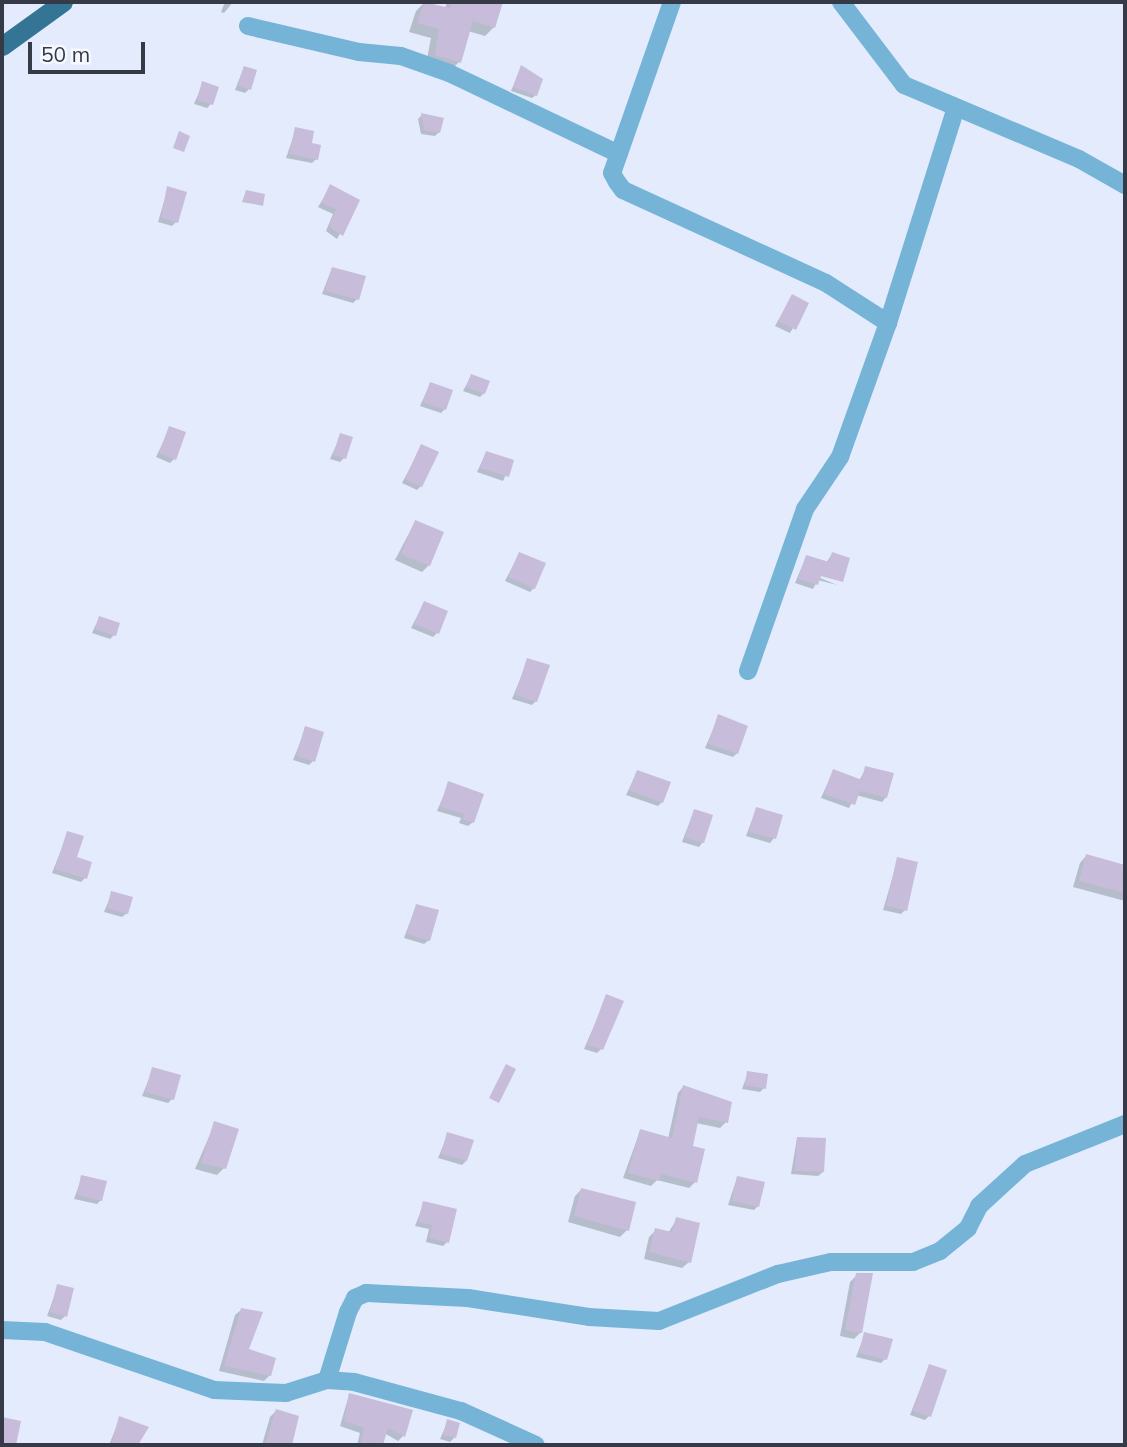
<!DOCTYPE html>
<style>
body{margin:0}
#map{position:relative;width:1127px;height:1447px;overflow:hidden;background:#e3ebfd;font-family:Mulish,sans-serif}
div>[style]{position:absolute}
[style*='--x']{left:calc(var(--x)*1px);top:calc(var(--y)*1px);width:calc(var(--w)*1px);rotate:calc(var(--a)*1deg)}
.shadow>*{inset:0;background:#0003}
.building>*{inset:0;background:#c7bcda}
.minor>*{height:18px;margin:-9px;padding:0 9px;transform-origin:9px;border-radius:9px;background:#75b4d7}
.trunk>*{height:19px;margin:-9.5px;padding:0 9.5px;transform-origin:9.5px;border-radius:9.5px;background:#347495}
span{translate:-50% -50%;white-space:nowrap;text-align:center;line-height:1.15;-webkit-text-stroke:5px #f5f8fe;paint-order:stroke}
.frame{position:absolute;inset:0;border:4px solid #353a46;pointer-events:none}
.scale{position:absolute;left:28px;top:42px;width:117px;height:32px;box-sizing:border-box;border:4px solid #353a46;border-top:0;padding-left:9px;font-size:21px;line-height:24px;white-space:nowrap;color:#353a46;-webkit-text-stroke:5px #f5f8fe;paint-order:stroke}
</style>
<div id="map">
<div class="shadow">
<div style="clip-path:polygon(225px 2px,233px 2px,224px 13px,221px 12px)"></div>
<div style="clip-path:polygon(425px 2px,445px 8px,447px 2px,501px 2px,494px 27px,485px 36px,468px 31px,459px 62px,450px 71px,426px 64px,431px 38px,409px 32px,416px 11px)"></div>
<div style="clip-path:polygon(244px 67px,249px 89px,245px 93px,235px 90px)"></div>
<div style="clip-path:polygon(521px 67px,536px 95px,532px 98px,511px 91px)"></div>
<div style="clip-path:polygon(203px 83px,211px 104px,207px 108px,194px 104px)"></div>
<div style="clip-path:polygon(422px 115px,439px 132px,435px 136px,421px 134px,418px 119px)"></div>
<div style="clip-path:polygon(296px 129px,310px 144px,316px 159px,312px 163px,286px 158px)"></div>
<div style="clip-path:polygon(331px 186px,358px 201px,337px 239px,326px 231px,333px 214px,318px 207px)"></div>
<div style="clip-path:polygon(168px 188px,176px 222px,172px 226px,158px 222px)"></div>
<div style="clip-path:polygon(246px 192px,261px 205px,242px 202px)"></div>
<div style="clip-path:polygon(332px 268px,357px 299px,353px 303px,322px 294px)"></div>
<div style="clip-path:polygon(792px 296px,807px 304px,790px 333px,775px 326px)"></div>
<div style="clip-path:polygon(471px 376px,484px 393px,480px 397px,463px 391px)"></div>
<div style="clip-path:polygon(430px 384px,445px 409px,441px 413px,420px 406px)"></div>
<div style="clip-path:polygon(170px 428px,174px 459px,170px 463px,156px 457px)"></div>
<div style="clip-path:polygon(341px 435px,344px 458px,340px 462px,330px 459px)"></div>
<div style="clip-path:polygon(422px 446px,421px 486px,417px 490px,402px 483px)"></div>
<div style="clip-path:polygon(486px 453px,512px 462px,503px 481px,477px 472px)"></div>
<div style="clip-path:polygon(415px 522px,429px 565px,422px 572px,395px 560px)"></div>
<div style="clip-path:polygon(519px 554px,534px 588px,530px 592px,505px 581px)"></div>
<div style="clip-path:polygon(832px 554px,848px 559px,813px 575px,837px 585px,818px 580px,813px 589px,795px 583px,806px 557px,826px 563px)"></div>
<div style="clip-path:polygon(424px 603px,437px 633px,433px 637px,411px 628px)"></div>
<div style="clip-path:polygon(99px 618px,114px 635px,110px 639px,92px 633px)"></div>
<div style="clip-path:polygon(528px 660px,536px 701px,532px 705px,512px 699px)"></div>
<div style="clip-path:polygon(719px 716px,737px 753px,733px 757px,705px 748px)"></div>
<div style="clip-path:polygon(306px 728px,313px 761px,309px 765px,293px 760px)"></div>
<div style="clip-path:polygon(866px 768px,886px 797px,882px 802px,856px 795px,849px 808px,821px 798px,833px 771px,859px 781px)"></div>
<div style="clip-path:polygon(637px 772px,662px 802px,658px 806px,626px 795px)"></div>
<div style="clip-path:polygon(449px 783px,473px 822px,468px 826px,459px 823px,461px 818px,437px 811px)"></div>
<div style="clip-path:polygon(756px 809px,774px 838px,770px 843px,746px 836px)"></div>
<div style="clip-path:polygon(694px 811px,703px 842px,699px 847px,682px 842px)"></div>
<div style="clip-path:polygon(68px 833px,85px 878px,81px 882px,52px 873px)"></div>
<div style="clip-path:polygon(1086px 856px,1125px 866px,1125px 901px,1073px 887px,1080px 863px)"></div>
<div style="clip-path:polygon(898px 859px,905px 910px,901px 914px,883px 910px)"></div>
<div style="clip-path:polygon(112px 893px,127px 913px,122px 917px,104px 912px)"></div>
<div style="clip-path:polygon(416px 906px,429px 940px,424px 944px,404px 938px)"></div>
<div style="clip-path:polygon(607px 996px,601px 1049px,597px 1053px,584px 1049px)"></div>
<div style="clip-path:polygon(153px 1069px,172px 1099px,168px 1103px,142px 1096px)"></div>
<div style="clip-path:polygon(748px 1073px,764px 1088px,760px 1092px,742px 1089px)"></div>
<div style="clip-path:polygon(683px 1087px,726px 1122px,720px 1128px,696px 1123px,691px 1148px,695px 1182px,689px 1188px,657px 1180px,651px 1186px,623px 1178px,640px 1131px,668px 1139px,678px 1093px)"></div>
<div style="clip-path:polygon(215px 1123px,224px 1168px,217px 1175px,195px 1169px)"></div>
<div style="clip-path:polygon(448px 1134px,466px 1161px,462px 1165px,438px 1158px)"></div>
<div style="clip-path:polygon(797px 1138px,823px 1172px,818px 1176px,791px 1174px)"></div>
<div style="clip-path:polygon(82px 1177px,101px 1200px,97px 1204px,74px 1199px)"></div>
<div style="clip-path:polygon(737px 1178px,758px 1206px,754px 1210px,728px 1205px)"></div>
<div style="clip-path:polygon(582px 1189px,627px 1230px,620px 1237px,568px 1222px,575px 1196px)"></div>
<div style="clip-path:polygon(424px 1203px,447px 1242px,443px 1246px,426px 1242px,429px 1229px,415px 1226px)"></div>
<div style="clip-path:polygon(677px 1219px,689px 1262px,682px 1268px,644px 1259px,649px 1237px,656px 1230px,668px 1233px)"></div>
<div style="clip-path:polygon(857px 1275px,861px 1332px,854px 1339px,840px 1336px,850px 1282px)"></div>
<div style="clip-path:polygon(58px 1286px,65px 1316px,61px 1320px,47px 1316px)"></div>
<div style="clip-path:polygon(241px 1310px,247px 1350px,270px 1375px,264px 1381px,219px 1371px,235px 1315px)"></div>
<div style="clip-path:polygon(865px 1334px,885px 1359px,881px 1363px,856px 1357px)"></div>
<div style="clip-path:polygon(929px 1366px,929px 1416px,925px 1420px,910px 1415px)"></div>
<div style="clip-path:polygon(349px 1395px,411px 1411px,403px 1436px,398px 1441px,384px 1433px,381px 1445px,357px 1445px,360px 1433px,340px 1426px)"></div>
<div style="clip-path:polygon(276px 1411px,297px 1417px,290px 1445px,262px 1445px,270px 1417px)"></div>
<div style="clip-path:polygon(120px 1418px,146px 1428px,136px 1445px,109px 1445px)"></div>
<div style="clip-path:polygon(448px 1421px,454px 1438px,450px 1442px,440px 1439px)"></div>
</div>
<div class="building">
<div style="clip-path:polygon(424px 2px,450px 8px,452px 2px,503px 2px,495px 28px,473px 21px,461px 63px,435px 55px,439px 29px,417px 23px)"></div>
<div style="clip-path:polygon(521px 65px,543px 79px,537px 96px,513px 87px)"></div>
<div style="clip-path:polygon(244px 66px,257px 70px,251px 90px,238px 86px)"></div>
<div style="clip-path:polygon(202px 81px,219px 87px,213px 105px,197px 100px)"></div>
<div style="clip-path:polygon(421px 113px,444px 118px,440px 133px,424px 130px)"></div>
<div style="clip-path:polygon(295px 127px,314px 131px,312px 143px,321px 145px,318px 160px,289px 154px)"></div>
<div style="clip-path:polygon(179px 131px,190px 136px,184px 152px,173px 148px)"></div>
<div style="clip-path:polygon(330px 184px,360px 200px,343px 236px,329px 227px,336px 209px,321px 203px)"></div>
<div style="clip-path:polygon(167px 186px,187px 192px,178px 223px,161px 218px)"></div>
<div style="clip-path:polygon(246px 190px,265px 194px,263px 206px,243px 201px)"></div>
<div style="clip-path:polygon(332px 267px,366px 276px,359px 300px,325px 291px)"></div>
<div style="clip-path:polygon(792px 294px,809px 303px,796px 330px,778px 321px)"></div>
<div style="clip-path:polygon(471px 374px,490px 381px,485px 394px,466px 387px)"></div>
<div style="clip-path:polygon(430px 382px,453px 390px,446px 410px,423px 402px)"></div>
<div style="clip-path:polygon(169px 426px,186px 432px,176px 460px,159px 453px)"></div>
<div style="clip-path:polygon(340px 433px,353px 437px,346px 459px,333px 455px)"></div>
<div style="clip-path:polygon(421px 444px,439px 452px,422px 487px,405px 479px)"></div>
<div style="clip-path:polygon(486px 451px,514px 460px,509px 477px,480px 468px)"></div>
<div style="clip-path:polygon(415px 520px,444px 532px,430px 566px,401px 554px)"></div>
<div style="clip-path:polygon(519px 552px,546px 563px,535px 589px,508px 577px)"></div>
<div style="clip-path:polygon(832px 552px,850px 558px,843px 582px,821px 576px,818px 585px,798px 579px,806px 555px,829px 562px)"></div>
<div style="clip-path:polygon(424px 601px,448px 611px,439px 634px,414px 624px)"></div>
<div style="clip-path:polygon(99px 616px,120px 623px,116px 636px,95px 629px)"></div>
<div style="clip-path:polygon(527px 658px,550px 665px,537px 702px,515px 695px)"></div>
<div style="clip-path:polygon(718px 714px,748px 726px,738px 754px,708px 744px)"></div>
<div style="clip-path:polygon(305px 726px,324px 732px,315px 762px,296px 756px)"></div>
<div style="clip-path:polygon(865px 766px,894px 773px,887px 798px,860px 791px,855px 805px,824px 794px,833px 769px,862px 780px)"></div>
<div style="clip-path:polygon(637px 770px,671px 782px,663px 803px,629px 790px)"></div>
<div style="clip-path:polygon(448px 781px,484px 794px,474px 823px,462px 819px,464px 814px,440px 807px)"></div>
<div style="clip-path:polygon(756px 807px,783px 815px,776px 839px,749px 832px)"></div>
<div style="clip-path:polygon(694px 809px,713px 815px,704px 843px,685px 838px)"></div>
<div style="clip-path:polygon(67px 831px,84px 836px,77px 857px,92px 862px,87px 879px,55px 869px)"></div>
<div style="clip-path:polygon(1086px 854px,1125px 865px,1125px 893px,1079px 881px)"></div>
<div style="clip-path:polygon(897px 857px,918px 862px,907px 911px,886px 906px)"></div>
<div style="clip-path:polygon(111px 891px,133px 897px,128px 914px,107px 908px)"></div>
<div style="clip-path:polygon(416px 904px,439px 910px,430px 941px,407px 934px)"></div>
<div style="clip-path:polygon(606px 994px,624px 1001px,603px 1050px,587px 1045px)"></div>
<div style="clip-path:polygon(506px 1064px,516px 1069px,499px 1103px,489px 1098px)"></div>
<div style="clip-path:polygon(152px 1067px,181px 1075px,174px 1100px,145px 1092px)"></div>
<div style="clip-path:polygon(747px 1071px,768px 1074px,766px 1089px,745px 1085px)"></div>
<div style="clip-path:polygon(683px 1085px,732px 1102px,728px 1123px,699px 1117px,693px 1146px,705px 1149px,697px 1183px,661px 1174px,659px 1181px,628px 1173px,640px 1129px,672px 1138px)"></div>
<div style="clip-path:polygon(214px 1121px,239px 1129px,226px 1169px,201px 1163px)"></div>
<div style="clip-path:polygon(447px 1132px,474px 1140px,467px 1161px,441px 1154px)"></div>
<div style="clip-path:polygon(797px 1137px,826px 1138px,824px 1172px,795px 1171px)"></div>
<div style="clip-path:polygon(81px 1175px,107px 1181px,102px 1201px,77px 1195px)"></div>
<div style="clip-path:polygon(737px 1176px,765px 1182px,759px 1207px,732px 1201px)"></div>
<div style="clip-path:polygon(581px 1188px,636px 1202px,629px 1231px,574px 1216px)"></div>
<div style="clip-path:polygon(423px 1201px,457px 1209px,449px 1243px,429px 1238px,432px 1225px,418px 1222px)"></div>
<div style="clip-path:polygon(676px 1217px,700px 1223px,691px 1263px,649px 1252px,655px 1228px,672px 1232px)"></div>
<div style="clip-path:polygon(856px 1273px,873px 1273px,862px 1333px,845px 1330px)"></div>
<div style="clip-path:polygon(57px 1284px,74px 1288px,67px 1317px,50px 1312px)"></div>
<div style="clip-path:polygon(241px 1308px,263px 1312px,249px 1349px,276px 1358px,271px 1376px,224px 1366px)"></div>
<div style="clip-path:polygon(864px 1332px,893px 1339px,887px 1360px,859px 1353px)"></div>
<div style="clip-path:polygon(929px 1364px,947px 1370px,931px 1417px,913px 1411px)"></div>
<div style="clip-path:polygon(349px 1393px,413px 1410px,405px 1437px,388px 1428px,383px 1445px,360px 1445px,364px 1428px,344px 1421px)"></div>
<div style="clip-path:polygon(276px 1409px,299px 1416px,292px 1445px,265px 1445px)"></div>
<div style="clip-path:polygon(119px 1416px,149px 1427px,138px 1445px,111px 1445px)"></div>
<div style="clip-path:polygon(2px 1417px,21px 1421px,16px 1445px,2px 1444px)"></div>
<div style="clip-path:polygon(447px 1419px,460px 1423px,456px 1438px,443px 1435px)"></div>
</div>
<div class="minor">
<div style="--x:672;--y:2;--w:181;--a:109.3"></div>
<div style="--x:612;--y:173;--w:10;--a:61"></div>
<div style="--x:617;--y:182;--w:10;--a:53"></div>
<div style="--x:623;--y:190;--w:223;--a:24.6"></div>
<div style="--x:826;--y:283;--w:74;--a:32.8"></div>
<div style="--x:841;--y:2;--w:104;--a:52.8"></div>
<div style="--x:904;--y:85;--w:190;--a:22.9"></div>
<div style="--x:1079;--y:159;--w:53;--a:29.5"></div>
<div style="--x:248;--y:26;--w:114;--a:13.2"></div>
<div style="--x:359;--y:52;--w:42;--a:5.4"></div>
<div style="--x:401;--y:56;--w:51;--a:19.5"></div>
<div style="--x:449;--y:73;--w:188;--a:25.5"></div>
<div style="--x:748;--y:671;--w:172;--a:-70.6"></div>
<div style="--x:805;--y:509;--w:63;--a:-56.1"></div>
<div style="--x:840;--y:457;--w:142;--a:-70.3"></div>
<div style="--x:888;--y:323;--w:226;--a:-72.5"></div>
<div style="--x:2;--y:1330;--w:43;--a:2.7"></div>
<div style="--x:45;--y:1332;--w:179;--a:18.9"></div>
<div style="--x:214;--y:1390;--w:72;--a:2.4"></div>
<div style="--x:286;--y:1393;--w:43;--a:-17.6"></div>
<div style="--x:327;--y:1380;--w:27;--a:4"></div>
<div style="--x:354;--y:1382;--w:111;--a:15.2"></div>
<div style="--x:461;--y:1411;--w:82;--a:24.4"></div>
<div style="--x:327;--y:1380;--w:71;--a:-72.8"></div>
<div style="--x:348;--y:1312;--w:16;--a:-63"></div>
<div style="--x:355;--y:1298;--w:12;--a:-24"></div>
<div style="--x:366;--y:1293;--w:102;--a:2.8"></div>
<div style="--x:468;--y:1298;--w:122;--a:8.9"></div>
<div style="--x:589;--y:1317;--w:70;--a:3.3"></div>
<div style="--x:659;--y:1321;--w:128;--a:-21.6"></div>
<div style="--x:778;--y:1274;--w:54;--a:-12.8"></div>
<div style="--x:831;--y:1262;--w:82;--a:0"></div>
<div style="--x:913;--y:1262;--w:29;--a:-22"></div>
<div style="--x:940;--y:1251;--w:36;--a:-39"></div>
<div style="--x:968;--y:1228;--w:25;--a:-63"></div>
<div style="--x:979;--y:1206;--w:62;--a:-42.4"></div>
<div style="--x:1025;--y:1164;--w:108;--a:-21.8"></div>
</div>
<div class="trunk">
<div style="--x:2;--y:46;--w:75;--a:-35.8"></div>
</div>
<div class="frame"></div>
<div class="scale">50 m</div>
</div>
